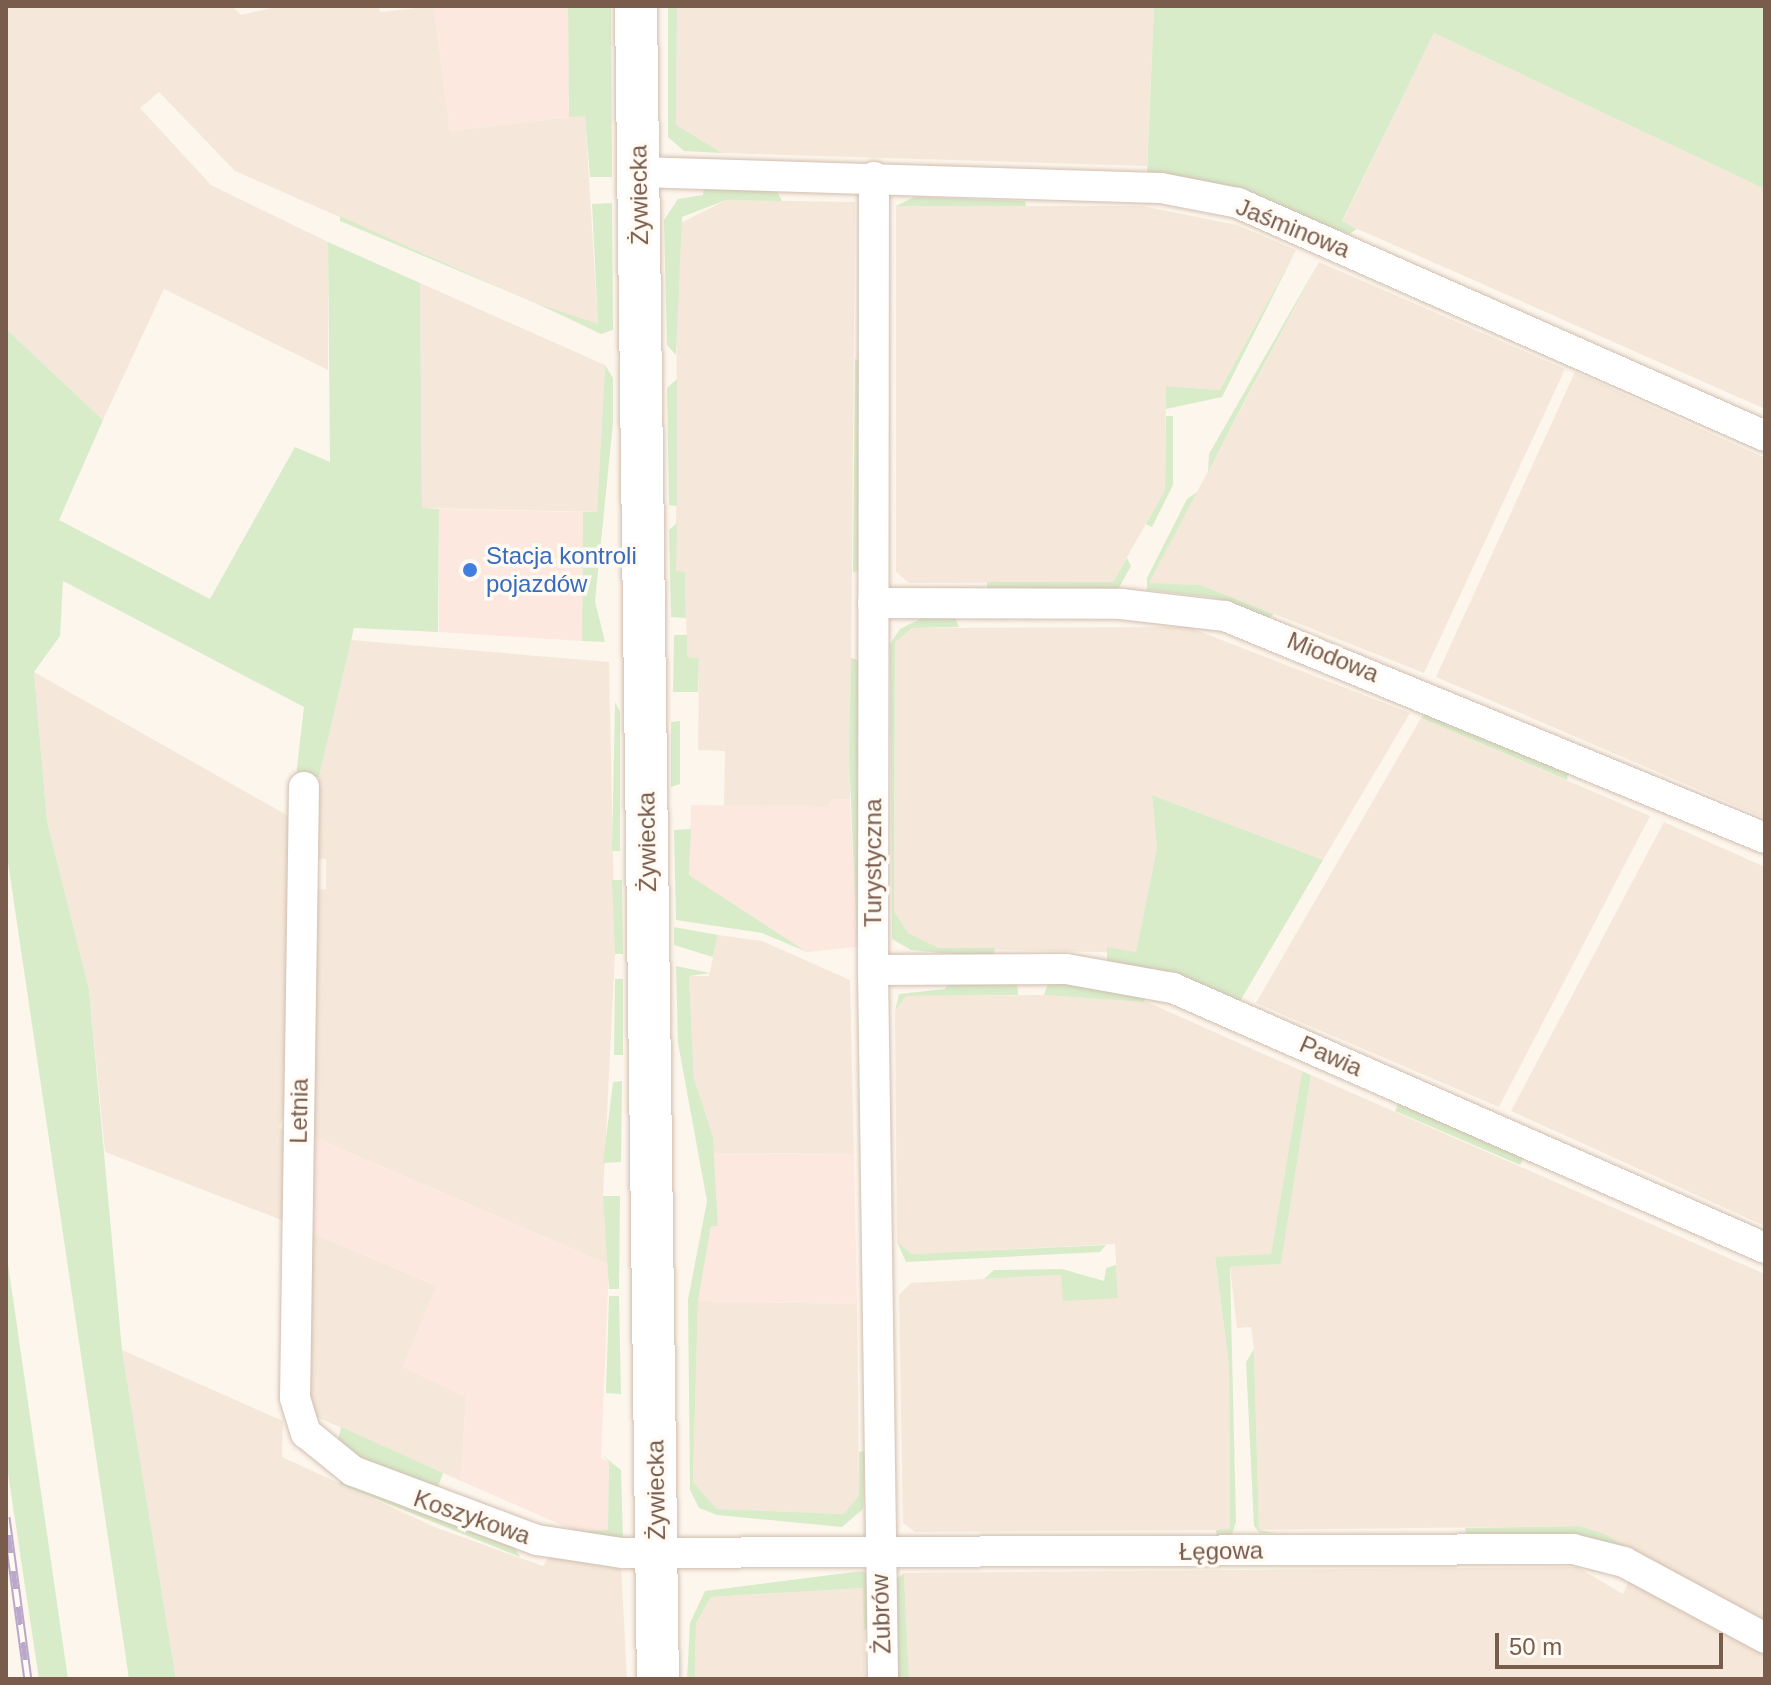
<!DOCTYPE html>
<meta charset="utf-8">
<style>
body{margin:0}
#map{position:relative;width:1771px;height:1685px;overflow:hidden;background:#fdf6ec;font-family:Arial,sans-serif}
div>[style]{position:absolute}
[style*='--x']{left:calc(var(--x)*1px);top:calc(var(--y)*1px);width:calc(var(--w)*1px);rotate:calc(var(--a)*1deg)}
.residential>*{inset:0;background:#f5e8da}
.commercial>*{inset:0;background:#fde8e0}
.green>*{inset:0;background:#d8ecc9}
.roads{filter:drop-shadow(0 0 2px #d1beb0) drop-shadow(0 0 2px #d1beb0)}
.minor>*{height:30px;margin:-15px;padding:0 15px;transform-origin:15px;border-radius:15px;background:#fff}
.secondary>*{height:42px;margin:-21px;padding:0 21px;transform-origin:21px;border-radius:21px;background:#fff}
.rail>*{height:9px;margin-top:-4.5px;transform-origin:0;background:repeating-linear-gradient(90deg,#fffaf3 0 18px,#b9a8c9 0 36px);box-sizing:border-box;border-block:2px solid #b9a8c9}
.dots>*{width:22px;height:22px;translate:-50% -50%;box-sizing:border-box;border:4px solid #fffaf3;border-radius:50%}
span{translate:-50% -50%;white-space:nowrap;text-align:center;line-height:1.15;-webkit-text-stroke:7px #fffaf3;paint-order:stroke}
.street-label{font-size:24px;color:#7a5c4d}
.shop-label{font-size:24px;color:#366cbe}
.left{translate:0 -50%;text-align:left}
.frame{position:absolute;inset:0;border:8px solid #7a5c4d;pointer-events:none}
.scale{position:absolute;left:1495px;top:1633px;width:228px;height:36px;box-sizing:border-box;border:4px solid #7a5c4d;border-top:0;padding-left:10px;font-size:24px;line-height:28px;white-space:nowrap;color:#7a5c4d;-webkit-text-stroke:6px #fffaf3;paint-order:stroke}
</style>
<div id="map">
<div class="residential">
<div style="clip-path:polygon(6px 6px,232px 6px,241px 15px,280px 6px,379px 6px,380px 12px,434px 6px,450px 131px,585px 115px,598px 324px,580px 323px,235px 171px,159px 92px,140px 108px,211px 185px,328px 242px,328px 370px,164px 289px,103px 420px,6px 329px)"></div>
<div style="clip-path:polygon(677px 6px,1154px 6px,1147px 166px,722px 153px,676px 126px)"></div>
<div style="clip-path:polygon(1434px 33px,1765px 189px,1765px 409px,1342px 222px)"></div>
<div style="clip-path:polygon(726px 200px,855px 202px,850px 799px,831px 800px,830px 807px,724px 806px,725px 751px,698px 750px,699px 658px,687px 657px,685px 572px,676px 572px,677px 225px)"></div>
<div style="clip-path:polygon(896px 206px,1142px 206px,1237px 225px,1296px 250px,1220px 390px,1166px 386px,1165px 490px,1113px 582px,909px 583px,896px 572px)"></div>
<div style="clip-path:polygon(1319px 262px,1565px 369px,1424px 673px,1201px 585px,1148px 584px)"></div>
<div style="clip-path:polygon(420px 283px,605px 365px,597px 512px,422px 508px)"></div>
<div style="clip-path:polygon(1575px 372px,1765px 458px,1765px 818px,1436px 677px)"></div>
<div style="clip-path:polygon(1188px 627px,1410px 713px,1323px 860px,1152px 795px,1157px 848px,1136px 953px,939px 948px,908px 933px,894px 911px,895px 641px,912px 628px)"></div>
<div style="clip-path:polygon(351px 640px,609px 662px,615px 954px,603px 1196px,609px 1265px,309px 1135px,313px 890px,326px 889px,326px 859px,313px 858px,319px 777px)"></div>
<div style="clip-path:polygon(34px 672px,292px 818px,291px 1099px,279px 1127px,292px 1140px,292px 1224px,105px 1152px,89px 989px,47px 821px)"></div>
<div style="clip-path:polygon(1421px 718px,1650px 816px,1499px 1107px,1256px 1003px)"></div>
<div style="clip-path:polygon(1664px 822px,1765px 867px,1765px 1226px,1511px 1111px)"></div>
<div style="clip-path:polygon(718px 935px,762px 941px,850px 980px,854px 1154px,714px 1153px,694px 1079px,689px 976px,709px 976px)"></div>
<div style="clip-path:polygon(1044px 995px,1147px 1002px,1302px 1071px,1271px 1255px,1215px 1258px,1229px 1365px,1230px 1530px,915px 1532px,903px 1523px,899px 1295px,911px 1283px,1062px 1275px,1118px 1298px,1115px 1244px,912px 1254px,897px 1242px,895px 1011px,906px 996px)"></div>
<div style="clip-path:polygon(1311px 1075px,1765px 1274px,1765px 1621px,1579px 1526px,1259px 1530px,1254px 1349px,1251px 1327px,1237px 1328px,1230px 1267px,1281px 1264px)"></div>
<div style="clip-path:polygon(308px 1231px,437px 1286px,403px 1367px,466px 1396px,461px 1481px,308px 1413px)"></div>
<div style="clip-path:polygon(698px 1301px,857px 1304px,859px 1495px,845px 1514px,717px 1509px,693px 1482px)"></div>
<div style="clip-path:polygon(122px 1350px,283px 1421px,282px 1457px,437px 1528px,543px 1566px,551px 1554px,621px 1564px,627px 1679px,176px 1679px)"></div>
<div style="clip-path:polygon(1577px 1567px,1623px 1594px,1631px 1576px,1765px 1652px,1765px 1679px,909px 1679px,904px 1573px)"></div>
<div style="clip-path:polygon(864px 1588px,865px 1679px,695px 1679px,696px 1623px,711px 1597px)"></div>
</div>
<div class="commercial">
<div style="clip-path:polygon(434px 6px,568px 6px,569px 117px,450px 131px)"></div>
<div style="clip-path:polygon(439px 509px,583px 512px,582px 641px,439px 632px)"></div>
<div style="clip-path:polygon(850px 799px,857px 947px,807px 952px,689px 875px,691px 805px,830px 807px,831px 800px)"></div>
<div style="clip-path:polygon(309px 1135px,609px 1265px,601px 1458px,609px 1462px,608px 1531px,575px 1531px,461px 1481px,466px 1397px,403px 1367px,437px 1286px,308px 1231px)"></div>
<div style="clip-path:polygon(714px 1153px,854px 1154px,857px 1304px,698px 1301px,711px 1225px,718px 1225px)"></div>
</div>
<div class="green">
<div style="clip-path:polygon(568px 6px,611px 6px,612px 177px,590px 177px,585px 116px,569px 117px)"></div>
<div style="clip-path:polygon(668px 6px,677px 6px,676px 125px,722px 153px,684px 151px,668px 137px)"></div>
<div style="clip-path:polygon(1154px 6px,1765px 6px,1765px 189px,1434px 33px,1342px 221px,1357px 229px,1349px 234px,1225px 189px,1147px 173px)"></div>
<div style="clip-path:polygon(704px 186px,775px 188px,782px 201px,726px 200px,682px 217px,676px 355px,667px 345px,664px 220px,678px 199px,703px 195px)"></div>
<div style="clip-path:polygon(914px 197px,1025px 201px,1026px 206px,896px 206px)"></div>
<div style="clip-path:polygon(612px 203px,613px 330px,601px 334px,538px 304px,598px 324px,592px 204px)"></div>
<div style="clip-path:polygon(340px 216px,397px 242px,526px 299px,340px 221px)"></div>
<div style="clip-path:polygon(328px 242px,420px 283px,422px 508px,439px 509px,438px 632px,354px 628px,319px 777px,296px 776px,304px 707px,63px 581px,60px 636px,34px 672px,47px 821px,89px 989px,122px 1350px,176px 1679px,129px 1679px,6px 849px,6px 329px,103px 420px,59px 520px,210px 599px,295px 447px,330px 462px)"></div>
<div style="clip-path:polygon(1296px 250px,1222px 397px,1166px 409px,1166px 386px,1220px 390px)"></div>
<div style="clip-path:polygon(1319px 262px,1242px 406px,1208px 472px,1209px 454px)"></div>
<div style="clip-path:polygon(855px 359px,861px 361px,860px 571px,853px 572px)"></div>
<div style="clip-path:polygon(605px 365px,613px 378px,613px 423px,595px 601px,605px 642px,582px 641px,583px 512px,597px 512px)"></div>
<div style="clip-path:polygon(677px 379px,677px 506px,669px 505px,667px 388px)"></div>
<div style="clip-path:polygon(1166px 416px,1173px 416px,1173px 485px,1152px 527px,1146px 524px,1165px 490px)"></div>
<div style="clip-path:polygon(1197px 492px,1149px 583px,1201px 585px,1274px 614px,1267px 619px,1217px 598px,1147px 590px,1147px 578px,1187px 499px)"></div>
<div style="clip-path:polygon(677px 523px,676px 571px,685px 572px,686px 618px,671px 617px,669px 530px)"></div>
<div style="clip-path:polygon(1127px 558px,1131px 566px,1118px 589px,987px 590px,987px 582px,1113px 582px)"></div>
<div style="clip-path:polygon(924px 617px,955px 617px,959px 627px,912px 628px,895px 642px,894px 911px,908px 933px,939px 948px,995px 948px,993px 958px,911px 950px,892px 939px,890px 644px,900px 629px)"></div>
<div style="clip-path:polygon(674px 635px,687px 635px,687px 657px,699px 658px,698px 692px,673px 692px)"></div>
<div style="clip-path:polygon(851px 658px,861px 661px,857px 947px,849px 754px)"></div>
<div style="clip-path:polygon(615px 702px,620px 712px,620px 851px,612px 851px)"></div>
<div style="clip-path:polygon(1429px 710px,1569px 768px,1567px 780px,1421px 718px)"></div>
<div style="clip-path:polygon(680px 721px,680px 784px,671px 787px,671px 722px)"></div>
<div style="clip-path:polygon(1152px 795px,1323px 860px,1239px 1003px,1107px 961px,1107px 947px,1136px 952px,1157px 848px)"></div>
<div style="clip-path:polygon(691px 829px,689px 875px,807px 952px,762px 933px,676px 920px,674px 830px)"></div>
<div style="clip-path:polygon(612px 880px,622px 880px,623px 954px,615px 954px)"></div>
<div style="clip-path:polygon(674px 927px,718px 935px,713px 957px,674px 945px)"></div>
<div style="clip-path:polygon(676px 966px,710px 973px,689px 976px,694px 1079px,713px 1137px,718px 1226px,711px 1226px,698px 1301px,693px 1482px,717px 1509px,844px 1514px,859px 1495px,859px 1452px,865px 1451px,863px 1509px,842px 1527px,717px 1515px,699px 1508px,690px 1490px,688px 1300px,707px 1201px,678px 1043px)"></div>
<div style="clip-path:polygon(615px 979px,623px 979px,623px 1055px,614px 1055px)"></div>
<div style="clip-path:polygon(950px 980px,1017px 980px,1018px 995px,906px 996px,895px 1011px,899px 994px,945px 989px)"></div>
<div style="clip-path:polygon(1049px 981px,1147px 993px,1144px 1002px,1044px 995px)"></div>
<div style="clip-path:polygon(1302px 1071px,1311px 1075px,1281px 1264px,1230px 1267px,1236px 1522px,1232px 1534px,1217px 1539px,1216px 1530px,1230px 1529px,1229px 1366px,1215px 1257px,1271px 1254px)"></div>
<div style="clip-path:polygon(622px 1081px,621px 1162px,603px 1163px,613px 1082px)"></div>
<div style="clip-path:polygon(1400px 1100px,1525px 1155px,1520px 1165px,1395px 1111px)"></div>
<div style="clip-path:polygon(603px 1196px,620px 1196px,619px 1289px,609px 1289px)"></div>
<div style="clip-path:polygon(897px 1242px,912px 1254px,1106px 1245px,1100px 1252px,906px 1262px)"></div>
<div style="clip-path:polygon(6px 1250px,68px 1679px,39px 1679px,6px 1460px)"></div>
<div style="clip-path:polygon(1116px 1265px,1118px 1298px,1063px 1301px,1061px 1275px,984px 1279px,994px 1270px,1062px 1269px,1104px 1281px,1106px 1268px)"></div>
<div style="clip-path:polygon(609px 1296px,619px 1296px,621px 1394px,606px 1393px)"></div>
<div style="clip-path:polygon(1254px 1349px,1259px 1530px,1275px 1533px,1260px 1533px,1254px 1526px,1246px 1362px)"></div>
<div style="clip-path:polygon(341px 1427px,443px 1473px,438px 1487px,432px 1493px,359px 1463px,338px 1441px)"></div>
<div style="clip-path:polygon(602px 1455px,621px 1470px,623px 1542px,566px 1532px,608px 1530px,609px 1462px)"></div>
<div style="clip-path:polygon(343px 1475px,512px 1542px,520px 1557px,339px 1484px)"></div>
<div style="clip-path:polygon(1579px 1526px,1607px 1535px,1647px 1561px,1467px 1537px,1465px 1528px)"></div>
<div style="clip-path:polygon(862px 1571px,868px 1574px,873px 1626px,864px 1630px,863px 1588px,711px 1597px,696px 1623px,695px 1679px,687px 1679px,690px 1623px,705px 1591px)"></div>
<div style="clip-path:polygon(904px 1573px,909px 1679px,894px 1679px,895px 1580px)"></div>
</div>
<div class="roads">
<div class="minor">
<div style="--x:639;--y:172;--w:522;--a:1.76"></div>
<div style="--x:1161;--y:188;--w:78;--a:11"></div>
<div style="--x:1238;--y:203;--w:576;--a:23.85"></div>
<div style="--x:874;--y:177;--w:793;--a:90.07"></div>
<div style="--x:873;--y:970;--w:709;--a:89.19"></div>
<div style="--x:873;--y:603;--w:248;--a:0.2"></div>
<div style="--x:1121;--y:604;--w:105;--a:6.6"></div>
<div style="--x:1225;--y:616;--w:584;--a:22.35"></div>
<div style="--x:304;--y:787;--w:611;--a:90.84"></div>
<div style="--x:295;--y:1398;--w:37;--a:73"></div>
<div style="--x:306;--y:1433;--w:60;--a:39"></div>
<div style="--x:353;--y:1471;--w:197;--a:20.6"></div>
<div style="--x:537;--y:1540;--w:86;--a:8.7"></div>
<div style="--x:622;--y:1553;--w:951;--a:-0.24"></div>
<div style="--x:1573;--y:1549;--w:53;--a:14.3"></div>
<div style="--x:1624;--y:1562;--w:160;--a:28.3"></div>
<div style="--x:873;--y:970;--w:193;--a:-0.3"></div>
<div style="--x:1066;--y:969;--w:109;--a:10.1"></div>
<div style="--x:1173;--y:988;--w:647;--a:23.71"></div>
</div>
<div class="secondary">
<div style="--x:636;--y:6;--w:1673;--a:89.25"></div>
</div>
</div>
<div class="rail">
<div style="--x:6;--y:1517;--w:163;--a:82.3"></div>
</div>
<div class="dots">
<div style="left:470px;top:570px;background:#3f7fe0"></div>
</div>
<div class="street-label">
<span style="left:639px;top:195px;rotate:-91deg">Żywiecka</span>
<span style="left:1293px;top:228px;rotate:22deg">Jaśminowa</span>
<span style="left:1333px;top:657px;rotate:22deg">Miodowa</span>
<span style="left:647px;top:842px;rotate:-91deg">Żywiecka</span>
<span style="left:873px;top:863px;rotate:-90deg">Turystyczna</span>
<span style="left:1331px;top:1056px;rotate:24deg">Pawia</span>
<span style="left:299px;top:1111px;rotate:-89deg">Letnia</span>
<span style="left:656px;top:1490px;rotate:-91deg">Żywiecka</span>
<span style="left:472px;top:1517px;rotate:19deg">Koszykowa</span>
<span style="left:1221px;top:1551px;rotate:-1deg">Łęgowa</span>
<span style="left:881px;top:1614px;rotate:-92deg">Żubrów</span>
</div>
<div class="shop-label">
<span class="left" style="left:486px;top:570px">Stacja kontroli<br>pojazdów</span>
</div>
<div class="frame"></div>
<div class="scale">50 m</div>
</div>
